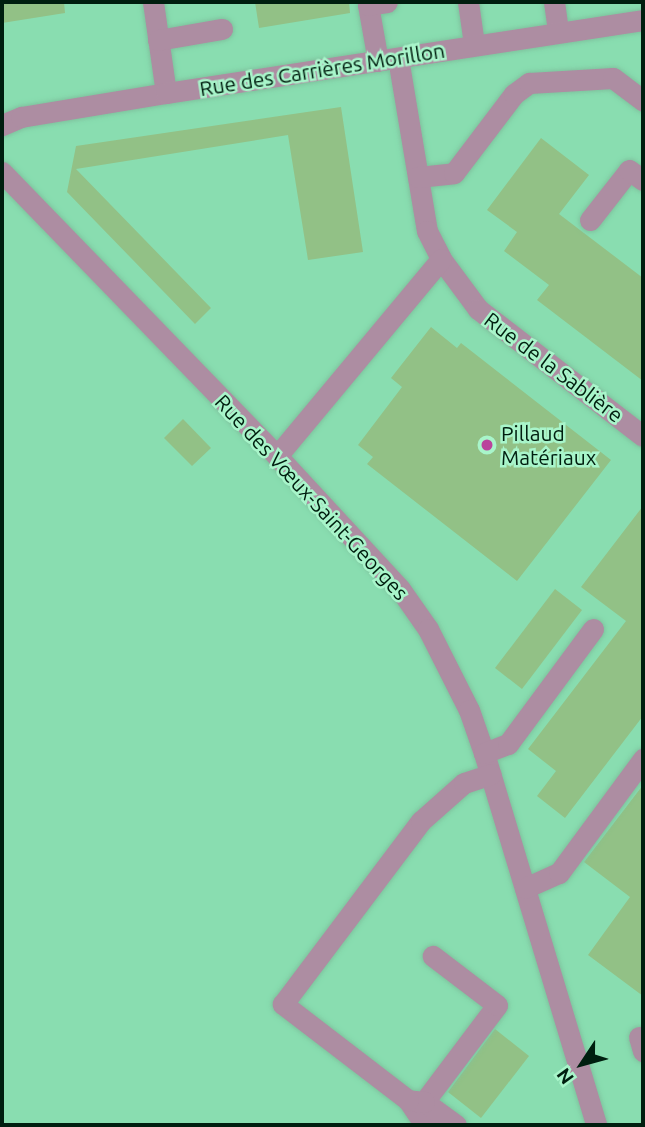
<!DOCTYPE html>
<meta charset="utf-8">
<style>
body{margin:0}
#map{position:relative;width:645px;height:1127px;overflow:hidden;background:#9be7bd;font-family:Ubuntu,sans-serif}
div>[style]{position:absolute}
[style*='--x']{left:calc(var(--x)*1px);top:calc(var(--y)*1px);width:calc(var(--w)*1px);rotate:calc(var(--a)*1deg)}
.built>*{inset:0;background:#89ddb0}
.building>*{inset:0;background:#92c186}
.roads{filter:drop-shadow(0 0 2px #7fc39e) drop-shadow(0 0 2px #7fc39e)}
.minor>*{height:21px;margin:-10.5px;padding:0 10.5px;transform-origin:10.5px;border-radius:10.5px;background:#ad8da2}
.dots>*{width:19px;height:19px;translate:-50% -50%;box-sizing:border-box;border:4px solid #a8f5ca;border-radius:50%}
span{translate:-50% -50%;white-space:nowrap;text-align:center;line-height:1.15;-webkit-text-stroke:5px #a8f5ca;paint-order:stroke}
.street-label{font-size:21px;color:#001e0f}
.poi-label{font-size:21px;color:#001e0f}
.left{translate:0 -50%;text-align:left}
.frame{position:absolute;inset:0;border:4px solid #001e0f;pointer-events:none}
.north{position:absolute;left:547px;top:1029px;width:70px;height:70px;-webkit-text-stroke:5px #a8f5ca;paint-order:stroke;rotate:234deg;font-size:19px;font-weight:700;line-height:28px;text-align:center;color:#001e0f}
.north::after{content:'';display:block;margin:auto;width:24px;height:32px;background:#001e0f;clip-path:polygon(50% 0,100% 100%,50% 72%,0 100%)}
</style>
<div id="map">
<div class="built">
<div style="clip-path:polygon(2px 2px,643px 2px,643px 1125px,2px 1125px)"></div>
</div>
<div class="building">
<div style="clip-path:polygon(2px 2px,64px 2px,65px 13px,2px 23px)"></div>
<div style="clip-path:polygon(255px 2px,349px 2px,350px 13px,259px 28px)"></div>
<div style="clip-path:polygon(341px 107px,363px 252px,308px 260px,288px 135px,76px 169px,211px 308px,195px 324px,67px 192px,76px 146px)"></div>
<div style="clip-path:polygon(541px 138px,589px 175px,559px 214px,643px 278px,643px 381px,537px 300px,549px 285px,504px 251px,517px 232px,487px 210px)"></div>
<div style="clip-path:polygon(431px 327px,457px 348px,461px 343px,611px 460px,517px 581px,367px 464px,373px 457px,358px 445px,402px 387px,391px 378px)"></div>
<div style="clip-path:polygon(183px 419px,211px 448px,192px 466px,164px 438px)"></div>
<div style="clip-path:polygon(643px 506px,643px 716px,565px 818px,537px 796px,556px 771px,528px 749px,626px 621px,581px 587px)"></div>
<div style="clip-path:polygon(555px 589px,582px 610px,522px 689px,495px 668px)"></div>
<div style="clip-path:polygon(643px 785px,643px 996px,588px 955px,630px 897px,584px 862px)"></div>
<div style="clip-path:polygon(495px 1029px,529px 1056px,481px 1118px,448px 1092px)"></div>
</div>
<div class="roads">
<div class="minor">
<div style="--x:153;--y:2;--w:92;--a:81.9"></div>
<div style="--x:468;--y:2;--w:42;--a:81.9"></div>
<div style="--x:554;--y:2;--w:28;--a:82"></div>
<div style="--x:158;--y:40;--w:65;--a:-9.8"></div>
<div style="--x:398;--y:58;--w:175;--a:80.5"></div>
<div style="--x:427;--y:231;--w:31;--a:63"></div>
<div style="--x:441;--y:259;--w:62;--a:53.5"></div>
<div style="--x:478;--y:309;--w:208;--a:37.6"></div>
<div style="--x:378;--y:61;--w:57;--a:-100.1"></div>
<div style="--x:368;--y:5;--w:19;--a:-9"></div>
<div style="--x:2;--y:125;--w:21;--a:-23"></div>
<div style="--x:21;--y:117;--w:147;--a:-9.4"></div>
<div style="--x:166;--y:93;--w:483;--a:-8.7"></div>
<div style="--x:2;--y:172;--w:395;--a:45.9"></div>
<div style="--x:277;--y:456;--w:181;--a:47.2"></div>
<div style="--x:400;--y:589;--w:49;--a:55"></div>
<div style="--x:428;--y:629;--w:91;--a:63.2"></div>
<div style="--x:469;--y:710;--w:46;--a:70.8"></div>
<div style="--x:484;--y:753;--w:388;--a:73.2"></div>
<div style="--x:418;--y:177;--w:36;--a:-6"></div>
<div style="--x:454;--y:173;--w:99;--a:-52.8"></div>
<div style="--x:514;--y:94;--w:19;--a:-36"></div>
<div style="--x:529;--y:83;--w:84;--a:-3.4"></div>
<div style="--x:613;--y:78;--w:38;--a:37"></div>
<div style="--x:590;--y:220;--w:63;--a:-52"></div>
<div style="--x:629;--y:170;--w:17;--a:36"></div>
<div style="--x:277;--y:456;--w:256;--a:-50.2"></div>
<div style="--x:484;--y:753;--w:26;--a:-21"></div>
<div style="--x:508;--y:744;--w:143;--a:-53.5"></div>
<div style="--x:525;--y:888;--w:37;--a:-24"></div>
<div style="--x:559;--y:873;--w:142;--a:-53.6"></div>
<div style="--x:639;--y:1037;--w:15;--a:74"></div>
<div style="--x:408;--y:1100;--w:30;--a:56"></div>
<div style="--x:424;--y:1102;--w:121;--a:-53"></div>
<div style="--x:497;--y:1005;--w:81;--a:-142.6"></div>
<div style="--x:456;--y:1125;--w:39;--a:-144"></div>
<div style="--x:424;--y:1102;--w:16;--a:-173"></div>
<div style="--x:408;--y:1100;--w:158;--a:-142.5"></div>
<div style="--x:283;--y:1004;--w:229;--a:-53"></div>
<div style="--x:421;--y:821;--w:57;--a:-41.5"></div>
<div style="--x:464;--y:783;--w:28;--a:-18"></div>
</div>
</div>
<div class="dots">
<div style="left:487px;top:445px;background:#ba449c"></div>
</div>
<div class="street-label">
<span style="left:322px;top:69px;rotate:-9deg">Rue des Carrières Morillon</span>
<span style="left:554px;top:367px;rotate:37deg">Rue de la Sablière</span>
<span style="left:312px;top:497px;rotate:47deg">Rue des Vœux-Saint-Georges</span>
</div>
<div class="poi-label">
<span class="left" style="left:501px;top:445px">Pillaud<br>Matériaux</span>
</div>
<div class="frame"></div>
<div class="north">N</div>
</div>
